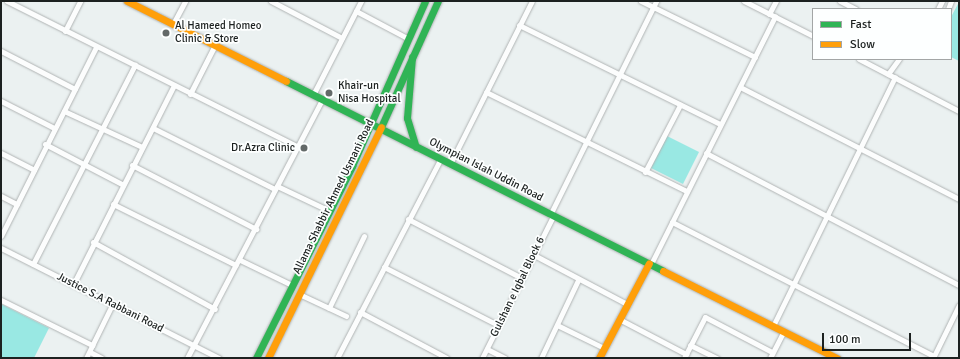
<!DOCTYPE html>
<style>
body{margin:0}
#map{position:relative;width:960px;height:359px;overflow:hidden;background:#ebf1f1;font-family:Signika,sans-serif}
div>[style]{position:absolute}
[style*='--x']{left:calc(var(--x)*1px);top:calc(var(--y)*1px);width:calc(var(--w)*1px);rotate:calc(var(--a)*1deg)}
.green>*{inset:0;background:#99e8e3}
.roads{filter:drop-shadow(0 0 1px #b0b4b4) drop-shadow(0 0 1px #b0b4b4)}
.street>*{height:5px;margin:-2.5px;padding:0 2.5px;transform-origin:2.5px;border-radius:2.5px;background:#fcfdfd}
.fast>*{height:7px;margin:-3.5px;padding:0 3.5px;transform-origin:3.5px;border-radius:3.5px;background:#30b455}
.slow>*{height:7px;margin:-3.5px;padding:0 3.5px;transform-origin:3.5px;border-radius:3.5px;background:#ff9f0a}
.dots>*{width:11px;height:11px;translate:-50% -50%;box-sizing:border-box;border:2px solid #fdffff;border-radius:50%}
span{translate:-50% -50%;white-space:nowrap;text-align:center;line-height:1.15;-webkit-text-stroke:3.5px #fdffff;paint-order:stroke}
.poi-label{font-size:11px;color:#1c2120}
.left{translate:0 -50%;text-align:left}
.right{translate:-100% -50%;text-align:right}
.street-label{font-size:11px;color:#1c2120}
.frame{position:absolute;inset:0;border:2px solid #1c2120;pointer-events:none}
.legend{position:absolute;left:812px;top:8px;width:140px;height:52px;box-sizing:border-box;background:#fdffff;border:1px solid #a3a6a6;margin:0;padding:5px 7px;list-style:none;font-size:12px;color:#1c2120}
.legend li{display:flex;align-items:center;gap:8px;height:20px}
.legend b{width:20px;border:1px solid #a3a6a6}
.scale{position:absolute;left:822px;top:333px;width:89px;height:18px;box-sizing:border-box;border:2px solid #1c2120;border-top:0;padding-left:5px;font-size:12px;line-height:14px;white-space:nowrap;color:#1c2120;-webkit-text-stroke:3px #fdffff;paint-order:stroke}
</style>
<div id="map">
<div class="green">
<div style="clip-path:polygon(959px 2px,959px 61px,951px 57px,951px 17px)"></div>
<div style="clip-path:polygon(667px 136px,699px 152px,683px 184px,651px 168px)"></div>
<div style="clip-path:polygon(1px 304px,49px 328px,34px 358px,1px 358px)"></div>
</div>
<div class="roads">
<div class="street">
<div style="--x:7;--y:1;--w:326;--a:26.6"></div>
<div style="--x:271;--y:1;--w:80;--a:27.5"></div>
<div style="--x:641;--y:1;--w:127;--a:26.2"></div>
<div style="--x:744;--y:1;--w:77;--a:26.9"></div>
<div style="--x:840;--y:1;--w:18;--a:27"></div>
<div style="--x:938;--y:9;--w:9;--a:-63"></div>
<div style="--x:948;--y:9;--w:9;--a:-69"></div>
<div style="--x:356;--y:11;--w:58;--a:27.9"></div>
<div style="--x:769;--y:14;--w:15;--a:-62"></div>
<div style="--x:173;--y:24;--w:26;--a:-62"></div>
<div style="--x:519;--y:25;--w:224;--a:26.2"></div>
<div style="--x:65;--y:31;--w:34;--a:-63"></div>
<div style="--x:1;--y:51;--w:83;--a:27.2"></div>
<div style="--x:859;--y:59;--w:113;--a:27.5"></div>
<div style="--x:888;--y:74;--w:19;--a:-54"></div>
<div style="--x:740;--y:87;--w:246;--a:27.1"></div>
<div style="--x:486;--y:92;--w:223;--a:26.3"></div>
<div style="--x:190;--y:94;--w:55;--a:-63"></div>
<div style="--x:313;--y:95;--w:106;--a:-62.9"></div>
<div style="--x:1;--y:101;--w:59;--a:27"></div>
<div style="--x:64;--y:111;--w:86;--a:24.8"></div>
<div style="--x:153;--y:128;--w:136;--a:26.6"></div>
<div style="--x:45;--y:144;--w:87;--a:27.5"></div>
<div style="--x:1;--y:153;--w:37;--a:27"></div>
<div style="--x:706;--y:153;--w:285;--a:27.6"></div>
<div style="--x:450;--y:164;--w:182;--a:-63.3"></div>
<div style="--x:132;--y:165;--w:140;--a:27.3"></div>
<div style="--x:645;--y:172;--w:76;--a:-62.4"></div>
<div style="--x:277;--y:186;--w:59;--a:25.3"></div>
<div style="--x:1;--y:196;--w:18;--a:27"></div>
<div style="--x:113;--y:204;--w:137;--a:26.4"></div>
<div style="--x:550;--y:215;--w:239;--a:-63.6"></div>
<div style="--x:408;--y:219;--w:128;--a:27.4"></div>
<div style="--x:672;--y:222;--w:294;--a:27.1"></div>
<div style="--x:1;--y:236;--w:212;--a:-63.3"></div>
<div style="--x:93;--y:242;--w:139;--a:28.8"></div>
<div style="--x:1;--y:248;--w:244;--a:26.8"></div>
<div style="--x:534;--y:255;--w:105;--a:27.8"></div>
<div style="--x:240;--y:260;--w:58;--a:25.7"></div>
<div style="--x:33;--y:264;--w:224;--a:-62.9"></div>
<div style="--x:651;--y:264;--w:277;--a:-63.4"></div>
<div style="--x:384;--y:267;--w:128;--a:27"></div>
<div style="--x:73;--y:285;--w:224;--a:-63.2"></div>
<div style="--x:299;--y:294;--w:52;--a:25.1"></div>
<div style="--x:1;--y:300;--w:102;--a:26.3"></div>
<div style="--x:329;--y:308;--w:80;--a:-64.1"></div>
<div style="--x:360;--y:312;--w:98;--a:27.9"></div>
<div style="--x:619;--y:319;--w:76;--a:27.6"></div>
<div style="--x:557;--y:325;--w:52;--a:26.1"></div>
<div style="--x:773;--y:326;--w:277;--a:-63.9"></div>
<div style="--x:690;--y:345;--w:30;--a:26"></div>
<div style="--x:487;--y:349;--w:20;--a:27"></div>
<div style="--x:90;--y:352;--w:13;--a:27"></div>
<div style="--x:86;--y:358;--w:59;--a:-63.9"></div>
<div style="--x:187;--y:358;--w:291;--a:-62.4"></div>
<div style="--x:337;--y:358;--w:223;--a:-62.5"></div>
<div style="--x:482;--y:358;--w:159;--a:-63.4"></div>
<div style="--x:541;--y:358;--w:86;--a:-64.6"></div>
<div style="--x:684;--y:358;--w:46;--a:-62.9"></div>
<div style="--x:705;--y:317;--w:76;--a:27.6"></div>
<div style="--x:770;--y:358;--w:30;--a:-63"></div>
<div style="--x:933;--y:358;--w:59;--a:-63.9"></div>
</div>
<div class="fast">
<div style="--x:412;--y:57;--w:61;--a:94.7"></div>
<div style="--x:407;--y:118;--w:30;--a:73"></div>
<div style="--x:286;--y:81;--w:422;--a:26.7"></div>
<div style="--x:381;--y:127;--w:138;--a:-65.7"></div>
<div style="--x:256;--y:358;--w:215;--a:-63.4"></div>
<div style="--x:352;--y:166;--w:180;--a:-66.1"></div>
</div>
<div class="slow">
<div style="--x:127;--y:1;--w:178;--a:26.7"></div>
<div style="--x:663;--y:271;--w:195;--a:26.6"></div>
<div style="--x:268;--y:358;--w:257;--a:-63.9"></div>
<div style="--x:599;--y:358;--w:107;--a:-62.2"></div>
</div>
</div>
<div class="dots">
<div style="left:166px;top:33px;background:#646a69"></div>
<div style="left:329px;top:93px;background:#646a69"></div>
<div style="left:304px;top:148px;background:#646a69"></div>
</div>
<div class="poi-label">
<span class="left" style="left:175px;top:33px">Al Hameed Homeo<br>Clinic &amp; Store</span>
<span class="left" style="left:338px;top:93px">Khair-un<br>Nisa Hospital</span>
<span class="right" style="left:295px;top:148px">Dr.Azra Clinic</span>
</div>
<div class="street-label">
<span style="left:486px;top:170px;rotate:27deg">Olympian Islah Uddin Road</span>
<span style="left:334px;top:197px;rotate:-64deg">Allama Shabbir Ahmed Usmani Road</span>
<span style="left:518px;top:287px;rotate:-64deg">Gulshan e Iqbal Block 6</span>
<span style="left:110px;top:303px;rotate:27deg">Justice S.A Rabbani Road</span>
</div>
<div class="frame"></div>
<ul class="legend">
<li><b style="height:5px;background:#30b455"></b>Fast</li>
<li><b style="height:5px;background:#ff9f0a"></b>Slow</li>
</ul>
<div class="scale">100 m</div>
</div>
